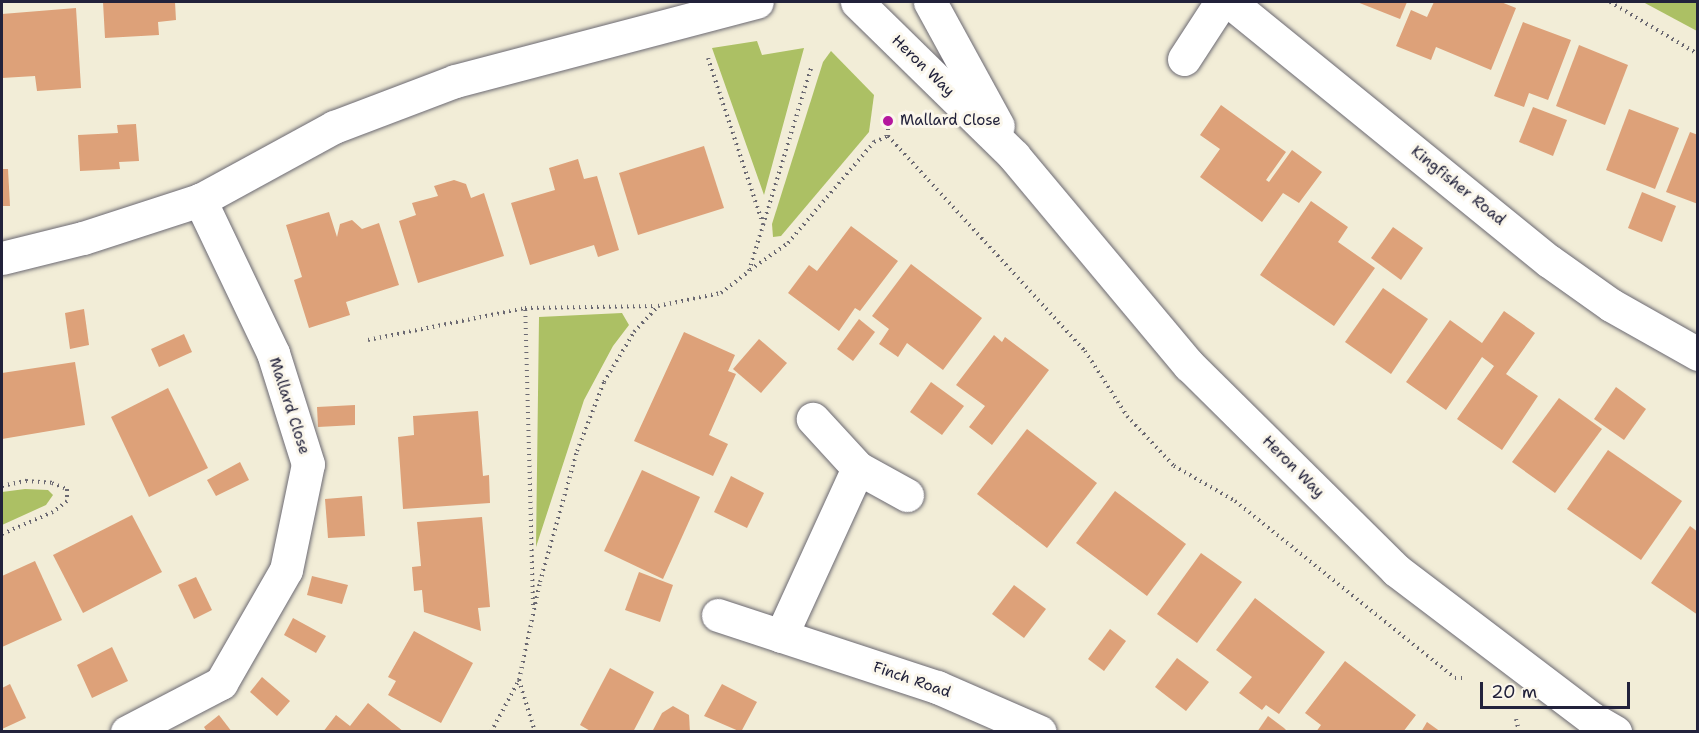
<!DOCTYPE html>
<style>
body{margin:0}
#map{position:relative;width:1699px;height:733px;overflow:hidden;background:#f2edd7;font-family:"Shantell Sans",sans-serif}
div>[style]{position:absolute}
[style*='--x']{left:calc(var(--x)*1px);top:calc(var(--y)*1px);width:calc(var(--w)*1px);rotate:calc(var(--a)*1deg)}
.green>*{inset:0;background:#acc064}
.building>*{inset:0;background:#dda179}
.path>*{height:4px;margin-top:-2px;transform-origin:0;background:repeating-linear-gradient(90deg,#6b6972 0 1.5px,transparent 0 6px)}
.roads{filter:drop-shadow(0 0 2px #6b6972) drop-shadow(0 0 2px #6b6972)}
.minor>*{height:33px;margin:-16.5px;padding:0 16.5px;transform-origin:16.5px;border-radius:16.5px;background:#fff}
.tertiary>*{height:33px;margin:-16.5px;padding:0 16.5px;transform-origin:16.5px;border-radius:16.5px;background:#fff}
.dots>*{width:16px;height:16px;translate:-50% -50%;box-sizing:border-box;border:3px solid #fbf7ec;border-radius:50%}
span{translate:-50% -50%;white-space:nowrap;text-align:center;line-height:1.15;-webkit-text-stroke:6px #fbf7ec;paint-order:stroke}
.street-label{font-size:15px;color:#22223b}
.poi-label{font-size:15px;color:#22223b}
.left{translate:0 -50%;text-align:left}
.frame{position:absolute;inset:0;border:3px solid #22223b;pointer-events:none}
.scale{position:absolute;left:1480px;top:682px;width:150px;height:27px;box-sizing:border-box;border:3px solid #22223b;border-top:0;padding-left:8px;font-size:18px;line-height:21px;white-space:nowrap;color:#22223b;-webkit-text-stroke:4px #fbf7ec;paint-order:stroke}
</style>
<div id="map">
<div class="green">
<div style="clip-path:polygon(1643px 2px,1697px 2px,1697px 31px)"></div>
<div style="clip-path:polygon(757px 41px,762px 55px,804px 48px,764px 195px,712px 48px)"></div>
<div style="clip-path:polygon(831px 51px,874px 95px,869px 132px,781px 236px,773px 237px,772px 224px,823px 62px)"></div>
<div style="clip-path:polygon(622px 313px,629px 325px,613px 346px,584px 400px,536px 547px,539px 317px)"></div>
<div style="clip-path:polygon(25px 489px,48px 490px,53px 495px,46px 505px,2px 525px,2px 492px)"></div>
</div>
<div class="building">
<div style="clip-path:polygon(103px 2px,175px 2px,176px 20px,158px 22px,159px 35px,105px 38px)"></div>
<div style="clip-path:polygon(1357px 2px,1407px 2px,1400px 19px)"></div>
<div style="clip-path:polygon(1434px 2px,1501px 2px,1516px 8px,1491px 70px,1436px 47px,1431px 60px,1396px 46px,1411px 10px,1427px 17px)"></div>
<div style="clip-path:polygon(76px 8px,81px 88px,37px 91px,35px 76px,2px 78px,2px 14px)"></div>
<div style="clip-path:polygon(1523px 22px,1571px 40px,1548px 100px,1529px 93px,1524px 107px,1494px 96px)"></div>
<div style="clip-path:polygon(1579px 45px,1628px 65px,1605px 125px,1556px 106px)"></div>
<div style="clip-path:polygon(1221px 105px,1286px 152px,1266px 180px,1269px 182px,1292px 150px,1322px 172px,1299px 203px,1283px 193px,1262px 222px,1200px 177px,1220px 149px,1200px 135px)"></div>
<div style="clip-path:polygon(1533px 107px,1567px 120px,1553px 156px,1519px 142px)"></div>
<div style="clip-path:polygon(1629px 109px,1679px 128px,1655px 189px,1606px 170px)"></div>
<div style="clip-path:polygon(136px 124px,139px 161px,119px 162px,120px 169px,80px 171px,78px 135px,118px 133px,117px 125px)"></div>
<div style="clip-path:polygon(1690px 132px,1698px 135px,1698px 204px,1666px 192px)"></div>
<div style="clip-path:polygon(704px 146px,724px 208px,638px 235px,619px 173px)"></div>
<div style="clip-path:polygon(578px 159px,584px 179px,597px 176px,619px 250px,598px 257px,594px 245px,530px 265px,511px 203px,555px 190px,549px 168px)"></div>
<div style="clip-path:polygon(2px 169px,8px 169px,10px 206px,2px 206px)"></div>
<div style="clip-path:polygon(454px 180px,466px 184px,471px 198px,484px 193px,504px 256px,418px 283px,399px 221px,416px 215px,412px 203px,438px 196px,434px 186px)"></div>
<div style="clip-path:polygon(1642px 192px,1676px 206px,1662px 242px,1628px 228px)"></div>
<div style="clip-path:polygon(1311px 201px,1348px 227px,1338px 242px,1375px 268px,1334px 326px,1260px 275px)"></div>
<div style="clip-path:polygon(329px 212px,337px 237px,340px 224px,352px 220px,362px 229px,379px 223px,399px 285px,346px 302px,350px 315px,309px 328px,294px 280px,302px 277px,286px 225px)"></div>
<div style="clip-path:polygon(851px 226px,898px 261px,860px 311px,855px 308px,839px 331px,788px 293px,809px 265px,817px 271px)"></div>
<div style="clip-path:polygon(1393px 227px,1423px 248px,1401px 280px,1371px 258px)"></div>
<div style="clip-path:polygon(911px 264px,982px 318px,943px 370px,907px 343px,898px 357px,879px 344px,889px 329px,872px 316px)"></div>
<div style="clip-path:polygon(1383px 288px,1428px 319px,1391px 374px,1345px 342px)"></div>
<div style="clip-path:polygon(84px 309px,89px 345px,70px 349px,65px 313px)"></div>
<div style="clip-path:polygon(1504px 311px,1535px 333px,1506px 374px,1538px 396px,1502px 450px,1457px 419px,1494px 366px,1482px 357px,1446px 410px,1406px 382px,1450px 320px,1482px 343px)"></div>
<div style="clip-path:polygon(859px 319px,875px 332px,853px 361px,837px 349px)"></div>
<div style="clip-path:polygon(684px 332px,735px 355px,728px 371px,736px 374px,709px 435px,728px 444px,713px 476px,634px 441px)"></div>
<div style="clip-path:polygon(184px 334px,192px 352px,159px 367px,151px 349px)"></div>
<div style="clip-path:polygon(994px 335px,1002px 342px,1005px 337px,1049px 370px,992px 445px,969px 427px,985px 406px,956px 385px)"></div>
<div style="clip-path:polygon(759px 339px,787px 363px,761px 393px,733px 369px)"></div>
<div style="clip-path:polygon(75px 362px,85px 425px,2px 439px,2px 373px)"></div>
<div style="clip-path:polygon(931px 382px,964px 406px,942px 435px,910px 412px)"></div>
<div style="clip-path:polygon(1616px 387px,1646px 409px,1624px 440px,1594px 419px)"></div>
<div style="clip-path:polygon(168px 388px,208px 468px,149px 497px,111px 417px)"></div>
<div style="clip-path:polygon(1559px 398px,1602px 429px,1555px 493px,1512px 462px)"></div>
<div style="clip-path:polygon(355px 405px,355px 425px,318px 427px,317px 407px)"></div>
<div style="clip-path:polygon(478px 411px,483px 476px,489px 475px,490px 503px,403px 509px,398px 437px,414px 435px,413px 416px)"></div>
<div style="clip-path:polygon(1027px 429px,1097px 483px,1047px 548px,977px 494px)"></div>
<div style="clip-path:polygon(1608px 450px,1682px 501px,1641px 560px,1567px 509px)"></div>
<div style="clip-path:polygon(240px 462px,249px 480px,216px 496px,207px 480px)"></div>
<div style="clip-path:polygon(642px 470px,700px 497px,663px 579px,604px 551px)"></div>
<div style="clip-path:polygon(731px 476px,764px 493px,747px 528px,714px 512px)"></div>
<div style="clip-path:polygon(1115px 491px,1186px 544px,1147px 596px,1076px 543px)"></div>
<div style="clip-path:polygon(362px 496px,365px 536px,328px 538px,325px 499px)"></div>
<div style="clip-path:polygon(132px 515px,162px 572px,83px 613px,53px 555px)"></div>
<div style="clip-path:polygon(482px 517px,490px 607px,478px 608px,481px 631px,424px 612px,422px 590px,414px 591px,412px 567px,421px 566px,417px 522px)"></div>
<div style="clip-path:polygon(1690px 526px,1698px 532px,1698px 615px,1651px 583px)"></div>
<div style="clip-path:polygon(1201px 553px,1242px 582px,1197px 643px,1157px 614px)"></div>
<div style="clip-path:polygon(35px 561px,62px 620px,2px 647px,2px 576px)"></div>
<div style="clip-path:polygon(639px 572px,673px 585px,660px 622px,625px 610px)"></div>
<div style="clip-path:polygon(312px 576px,348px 585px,342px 604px,307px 595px)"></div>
<div style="clip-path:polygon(196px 577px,212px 610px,194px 619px,178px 585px)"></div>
<div style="clip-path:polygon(1014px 585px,1046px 609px,1024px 638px,992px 614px)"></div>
<div style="clip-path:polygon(1255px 598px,1325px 652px,1279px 714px,1266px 705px,1262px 710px,1239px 693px,1252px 677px,1216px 650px)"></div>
<div style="clip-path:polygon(293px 618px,326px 636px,316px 653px,284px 635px)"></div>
<div style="clip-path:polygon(1110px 629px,1126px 641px,1104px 671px,1088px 659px)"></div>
<div style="clip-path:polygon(414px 631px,473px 663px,441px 723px,388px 695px,396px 681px,388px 677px)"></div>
<div style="clip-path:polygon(112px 647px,128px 681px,92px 698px,77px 665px)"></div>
<div style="clip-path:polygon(1177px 658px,1209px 682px,1186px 711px,1155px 687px)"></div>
<div style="clip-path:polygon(1345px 661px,1416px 715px,1403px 732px,1316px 732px,1321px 725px,1305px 713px)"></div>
<div style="clip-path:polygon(610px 668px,654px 692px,633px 732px,592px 732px,580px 725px)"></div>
<div style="clip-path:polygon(262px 677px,290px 701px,277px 716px,250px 692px)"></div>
<div style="clip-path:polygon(10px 684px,26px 718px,2px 729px,2px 688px)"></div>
<div style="clip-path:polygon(722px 684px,757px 702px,741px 732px,704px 716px)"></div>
<div style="clip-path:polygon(368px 703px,404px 732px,323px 732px,336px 715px,350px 726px)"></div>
<div style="clip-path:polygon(673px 706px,689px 715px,690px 732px,652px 732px,662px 713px)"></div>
<div style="clip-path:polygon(219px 715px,232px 732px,207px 732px,204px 727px)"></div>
<div style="clip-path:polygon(1268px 716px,1284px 728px,1288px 732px,1257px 732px)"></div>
<div style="clip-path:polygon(1427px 722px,1441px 732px,1421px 732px)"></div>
</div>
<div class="path">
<div style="--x:1610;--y:2;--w:102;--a:30.6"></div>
<div style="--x:708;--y:58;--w:175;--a:71.7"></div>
<div style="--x:888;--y:136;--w:292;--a:47.5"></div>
<div style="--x:1085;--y:351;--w:77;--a:57.1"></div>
<div style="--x:1127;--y:416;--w:69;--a:46.8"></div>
<div style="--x:1174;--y:466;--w:70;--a:29.8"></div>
<div style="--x:1235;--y:501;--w:282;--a:38.8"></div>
<div style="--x:1455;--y:678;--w:10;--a:0"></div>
<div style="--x:750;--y:270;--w:47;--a:-35.4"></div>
<div style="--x:788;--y:243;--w:133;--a:-49.6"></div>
<div style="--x:874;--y:142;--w:15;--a:-23"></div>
<div style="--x:888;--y:136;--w:15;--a:-90"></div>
<div style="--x:368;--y:340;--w:160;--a:-11.5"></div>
<div style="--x:2;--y:486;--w:25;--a:-12"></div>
<div style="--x:26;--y:481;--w:26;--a:4"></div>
<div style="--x:52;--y:483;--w:16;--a:22"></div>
<div style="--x:67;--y:489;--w:12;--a:90"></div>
<div style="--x:67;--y:501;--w:18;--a:142"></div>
<div style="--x:53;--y:512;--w:56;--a:156.7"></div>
<div style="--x:533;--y:605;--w:297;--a:-91.5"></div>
<div style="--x:525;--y:308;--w:132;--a:-0.9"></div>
<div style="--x:519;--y:680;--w:54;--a:72.9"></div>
<div style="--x:1516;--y:719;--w:13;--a:77"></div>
<div style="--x:491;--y:732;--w:59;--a:-61.7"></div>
<div style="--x:519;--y:680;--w:100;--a:-77.9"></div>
<div style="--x:540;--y:582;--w:136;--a:-74.2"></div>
<div style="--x:577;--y:451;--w:74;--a:-68.6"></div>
<div style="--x:604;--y:382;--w:58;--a:-59"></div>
<div style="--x:634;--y:332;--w:35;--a:-47"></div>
<div style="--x:658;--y:306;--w:64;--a:-11.7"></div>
<div style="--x:721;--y:293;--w:36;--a:-38"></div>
<div style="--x:749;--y:271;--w:215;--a:-73"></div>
</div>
<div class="roads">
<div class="minor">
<div style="--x:1230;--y:2;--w:411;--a:39.1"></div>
<div style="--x:1549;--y:261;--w:76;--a:35.4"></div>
<div style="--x:1611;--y:305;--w:100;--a:29.4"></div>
<div style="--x:1184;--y:59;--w:68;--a:-57"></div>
<div style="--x:2;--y:258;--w:83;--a:-13.9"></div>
<div style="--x:83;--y:238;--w:123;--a:-18"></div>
<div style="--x:200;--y:200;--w:153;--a:-28.6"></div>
<div style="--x:334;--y:127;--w:129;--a:-20.8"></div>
<div style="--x:455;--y:81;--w:312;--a:-14.7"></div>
<div style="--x:858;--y:468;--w:56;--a:28.9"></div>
<div style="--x:718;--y:615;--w:231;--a:18.2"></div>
<div style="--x:937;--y:687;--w:112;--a:23.6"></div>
<div style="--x:781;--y:636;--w:185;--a:-65.4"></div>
<div style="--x:858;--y:468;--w:67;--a:-132.6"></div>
<div style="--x:127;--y:732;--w:106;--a:-27.5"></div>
<div style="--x:221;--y:683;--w:130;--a:-60.1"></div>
<div style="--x:286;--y:570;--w:108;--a:-78.3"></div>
<div style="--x:308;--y:464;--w:116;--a:-107.5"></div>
<div style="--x:273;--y:353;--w:170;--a:-115.5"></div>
</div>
<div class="tertiary">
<div style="--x:857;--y:2;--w:220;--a:44.4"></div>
<div style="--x:1014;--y:156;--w:273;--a:50.1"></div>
<div style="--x:1189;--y:365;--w:291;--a:44.7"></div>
<div style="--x:1396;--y:570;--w:245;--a:37.2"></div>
<div style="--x:1591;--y:718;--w:28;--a:30"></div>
<div style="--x:930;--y:2;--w:141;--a:61.3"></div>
</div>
</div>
<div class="dots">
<div style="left:888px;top:121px;background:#b5179e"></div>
</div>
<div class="street-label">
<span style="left:923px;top:66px;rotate:44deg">Heron Way</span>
<span style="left:1458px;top:186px;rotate:39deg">Kingfisher Road</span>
<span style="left:289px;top:406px;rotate:72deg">Mallard Close</span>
<span style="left:1293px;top:467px;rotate:45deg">Heron Way</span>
<span style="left:912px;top:680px;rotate:19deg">Finch Road</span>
</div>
<div class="poi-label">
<span class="left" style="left:900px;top:121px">Mallard Close</span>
</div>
<div class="frame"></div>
<div class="scale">20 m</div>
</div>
